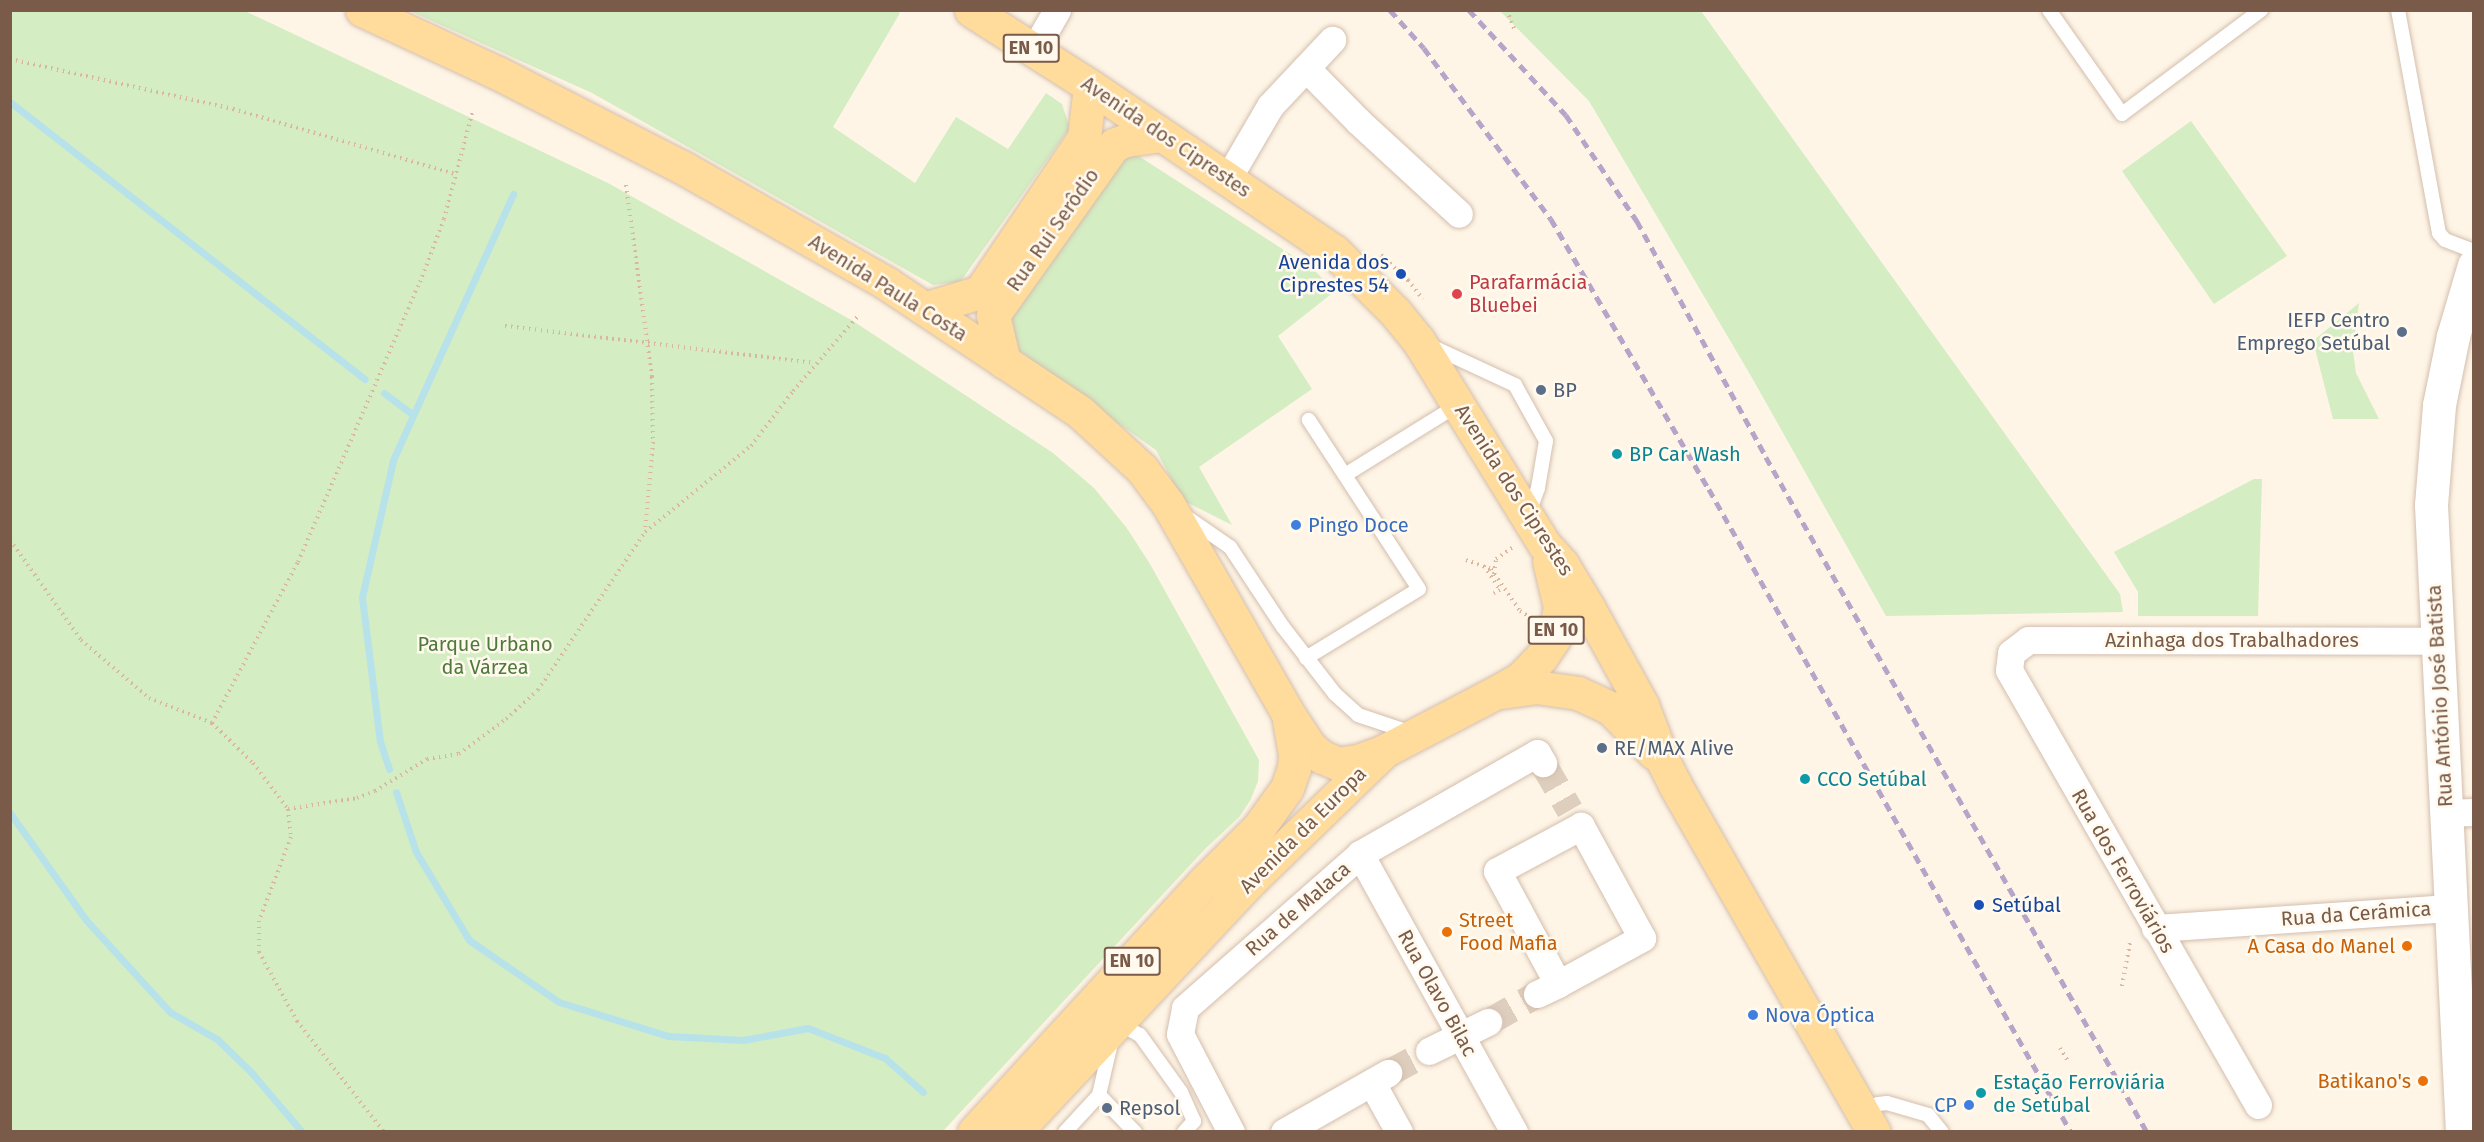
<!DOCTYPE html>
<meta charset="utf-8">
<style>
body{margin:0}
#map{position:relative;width:2484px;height:1142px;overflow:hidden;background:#fef5e6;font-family:"Fira Sans",sans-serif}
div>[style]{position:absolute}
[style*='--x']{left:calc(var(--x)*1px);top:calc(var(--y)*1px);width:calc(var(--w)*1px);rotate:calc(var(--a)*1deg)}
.green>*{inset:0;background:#d4edc3}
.stream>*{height:7px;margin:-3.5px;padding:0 3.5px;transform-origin:3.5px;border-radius:3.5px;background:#b8e2ea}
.minor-tunnel>*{height:27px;margin-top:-13.5px;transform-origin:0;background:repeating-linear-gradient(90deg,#ddcebe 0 27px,transparent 0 41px)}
.path>*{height:4px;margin-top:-2px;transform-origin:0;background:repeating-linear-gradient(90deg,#dbb69e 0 1.5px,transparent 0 6px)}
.roads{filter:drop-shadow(0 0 2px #d4bead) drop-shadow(0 0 2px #d4bead)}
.service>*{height:14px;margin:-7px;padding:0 7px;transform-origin:7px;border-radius:7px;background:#fff}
.minor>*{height:27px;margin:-13.5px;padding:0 13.5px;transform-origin:13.5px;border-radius:13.5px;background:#fff}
.secondary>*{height:33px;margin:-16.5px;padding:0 16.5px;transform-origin:16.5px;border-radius:16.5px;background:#fff}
.primary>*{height:33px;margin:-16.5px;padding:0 16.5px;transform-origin:16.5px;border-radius:16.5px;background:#ffdb9c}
.rail>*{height:4.5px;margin-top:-2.25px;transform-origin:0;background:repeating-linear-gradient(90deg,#b8a3c9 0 9px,transparent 0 15px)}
.dots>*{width:16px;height:16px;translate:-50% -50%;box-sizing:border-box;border:3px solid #fff9ee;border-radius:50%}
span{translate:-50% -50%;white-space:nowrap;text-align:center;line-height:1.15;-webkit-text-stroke:5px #fff9ee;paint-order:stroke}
.shield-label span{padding:2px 4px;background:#fff9ee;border:2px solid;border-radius:4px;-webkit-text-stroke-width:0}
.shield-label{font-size:18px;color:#7a5a48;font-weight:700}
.street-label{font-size:20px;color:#7a5a48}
.transit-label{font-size:20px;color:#164399}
.right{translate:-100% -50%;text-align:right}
.left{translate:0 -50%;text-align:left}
.health-label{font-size:20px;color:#be3a42}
.service-label{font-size:20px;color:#4e5e75}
.culture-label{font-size:20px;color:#0d838f}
.shop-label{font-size:20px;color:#366cbe}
.park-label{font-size:20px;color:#4e7a3c}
.food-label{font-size:20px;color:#c56008}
.frame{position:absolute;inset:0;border:12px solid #7a5a48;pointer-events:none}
</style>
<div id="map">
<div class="green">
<div style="clip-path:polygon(10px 11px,245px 11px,608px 183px,853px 321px,1053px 453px,1094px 488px,1126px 527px,1150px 564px,1259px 760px,1258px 781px,1251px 799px,1240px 816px,1204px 850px,943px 1131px,11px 1131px)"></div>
<div style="clip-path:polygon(410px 11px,896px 11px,900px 13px,833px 127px,915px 183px,956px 117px,1008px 149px,1046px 93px,1062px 104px,1070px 128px,960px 282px,933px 285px,592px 93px)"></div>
<div style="clip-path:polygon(1500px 11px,1701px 11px,2120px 594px,2123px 612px,1886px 616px,1751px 376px,1589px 101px)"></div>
<div style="clip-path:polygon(2191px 121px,2287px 256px,2214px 304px,2122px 171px)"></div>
<div style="clip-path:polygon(1137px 155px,1312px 268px,1335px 291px,1278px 336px,1312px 389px,1199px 467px,1232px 525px,1182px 500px,1156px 450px,1048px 374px,1009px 342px,1006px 313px,1111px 162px)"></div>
<div style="clip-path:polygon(2359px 303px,2353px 351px,2356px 373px,2379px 419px,2333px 419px,2313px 341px)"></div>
<div style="clip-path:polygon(2254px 479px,2262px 479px,2258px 616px,2138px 616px,2138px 592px,2114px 552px)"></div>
</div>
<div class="stream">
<div style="--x:10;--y:102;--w:450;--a:38"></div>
<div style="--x:384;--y:393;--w:36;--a:37"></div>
<div style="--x:389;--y:769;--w:28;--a:-108"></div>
<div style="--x:380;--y:742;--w:146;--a:-97.1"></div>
<div style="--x:362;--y:597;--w:140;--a:-77.2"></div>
<div style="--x:393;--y:460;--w:292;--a:-65.7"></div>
<div style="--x:396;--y:792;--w:63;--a:71.6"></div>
<div style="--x:416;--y:852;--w:103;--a:58.9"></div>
<div style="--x:469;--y:940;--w:109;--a:34.6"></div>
<div style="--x:559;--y:1002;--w:114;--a:17.3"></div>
<div style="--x:668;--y:1036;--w:75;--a:3.1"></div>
<div style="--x:743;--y:1040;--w:66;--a:-10.5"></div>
<div style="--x:808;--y:1028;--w:83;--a:21.3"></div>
<div style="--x:885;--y:1058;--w:51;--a:41.8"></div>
<div style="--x:10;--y:813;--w:131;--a:54.6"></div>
<div style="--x:86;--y:920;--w:125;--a:47.6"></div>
<div style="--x:170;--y:1012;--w:54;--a:29.9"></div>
<div style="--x:217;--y:1039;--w:47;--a:44.1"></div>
<div style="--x:251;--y:1072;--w:79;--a:49.6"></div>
</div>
<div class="minor-tunnel">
<div style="--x:1543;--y:763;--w:54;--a:60.1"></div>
<div style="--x:1488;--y:1022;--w:56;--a:-29.7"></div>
<div style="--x:1388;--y:1073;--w:47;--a:-28.2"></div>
</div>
<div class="path">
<div style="--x:1507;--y:10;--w:20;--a:70"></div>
<div style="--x:10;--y:59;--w:229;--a:12.6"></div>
<div style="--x:233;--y:109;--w:231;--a:16.3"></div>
<div style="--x:626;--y:185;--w:194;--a:82.3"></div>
<div style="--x:652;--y:377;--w:65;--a:89.1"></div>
<div style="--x:653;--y:442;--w:90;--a:95.1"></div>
<div style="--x:1381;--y:255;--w:37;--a:43"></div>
<div style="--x:1408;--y:280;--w:24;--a:52"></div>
<div style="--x:505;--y:326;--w:312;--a:6.8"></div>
<div style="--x:10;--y:540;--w:123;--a:54.6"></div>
<div style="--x:81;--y:640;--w:89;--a:40.5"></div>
<div style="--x:149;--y:698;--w:68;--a:21.6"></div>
<div style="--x:212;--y:723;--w:57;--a:44.3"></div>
<div style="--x:253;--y:763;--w:58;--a:52.7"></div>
<div style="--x:288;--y:809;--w:28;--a:84"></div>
<div style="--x:291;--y:837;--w:90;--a:110.9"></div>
<div style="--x:259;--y:921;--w:31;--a:90"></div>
<div style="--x:259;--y:952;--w:79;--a:61.2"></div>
<div style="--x:297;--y:1021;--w:141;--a:51.9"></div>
<div style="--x:1466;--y:560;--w:27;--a:20"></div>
<div style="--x:1491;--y:569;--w:51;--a:55.4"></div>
<div style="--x:1520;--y:611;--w:12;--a:31"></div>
<div style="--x:1484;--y:566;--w:29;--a:56"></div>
<div style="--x:1500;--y:590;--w:7;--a:153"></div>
<div style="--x:1494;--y:574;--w:15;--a:-82"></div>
<div style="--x:1496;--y:559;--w:21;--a:-35"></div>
<div style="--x:212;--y:723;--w:183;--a:-61.9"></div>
<div style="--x:298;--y:562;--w:305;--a:-66.5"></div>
<div style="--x:420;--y:282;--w:67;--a:-69.1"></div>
<div style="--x:444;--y:219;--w:113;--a:-75.1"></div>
<div style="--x:288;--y:809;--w:70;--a:-9.1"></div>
<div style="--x:357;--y:798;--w:19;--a:-21"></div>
<div style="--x:375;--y:791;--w:61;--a:-31.6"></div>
<div style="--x:427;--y:759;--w:32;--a:-9"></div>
<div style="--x:459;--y:754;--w:59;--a:-36.7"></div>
<div style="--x:506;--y:719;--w:43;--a:-42.2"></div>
<div style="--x:538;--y:690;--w:191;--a:-55.9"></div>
<div style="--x:645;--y:532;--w:136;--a:-39.1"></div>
<div style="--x:751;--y:446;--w:69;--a:-52.6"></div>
<div style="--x:793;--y:391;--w:99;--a:-49.1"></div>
<div style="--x:2122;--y:986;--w:44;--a:-79.5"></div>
<div style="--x:2060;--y:1048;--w:17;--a:59"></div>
</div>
<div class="roads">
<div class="service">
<div style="--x:2049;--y:10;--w:127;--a:54.9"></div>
<div style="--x:2122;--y:114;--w:174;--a:-36.8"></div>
<div style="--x:2398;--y:10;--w:227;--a:79.6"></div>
<div style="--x:2439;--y:233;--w:9;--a:49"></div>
<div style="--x:2445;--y:240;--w:31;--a:21"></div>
<div style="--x:1431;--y:346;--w:93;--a:24.9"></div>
<div style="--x:1515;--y:385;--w:64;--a:61"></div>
<div style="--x:1546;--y:441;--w:48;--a:99.7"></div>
<div style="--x:1538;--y:488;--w:29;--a:110"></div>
<div style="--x:1345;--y:475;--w:133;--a:-31.8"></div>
<div style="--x:1185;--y:516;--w:55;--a:34.6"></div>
<div style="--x:1230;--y:547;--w:96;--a:56.5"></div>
<div style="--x:1283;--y:627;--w:85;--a:52.2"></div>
<div style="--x:1335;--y:694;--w:31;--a:42"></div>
<div style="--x:1358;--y:715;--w:54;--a:18.4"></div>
<div style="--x:1306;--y:658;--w:132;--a:-31.4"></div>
<div style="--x:1419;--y:589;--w:202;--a:-123.1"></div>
<div style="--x:1118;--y:1023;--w:25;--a:29"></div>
<div style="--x:1140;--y:1035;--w:70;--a:54.3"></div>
<div style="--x:1181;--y:1092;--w:32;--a:66"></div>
<div style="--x:1194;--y:1121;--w:15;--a:132"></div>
<div style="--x:1099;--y:1095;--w:52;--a:45.8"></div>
<div style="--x:1863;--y:1113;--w:17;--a:-31"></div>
<div style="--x:1878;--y:1104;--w:9;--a:-6"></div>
<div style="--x:1887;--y:1103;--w:43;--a:16.3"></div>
<div style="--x:1928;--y:1115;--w:22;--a:51"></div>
<div style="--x:1065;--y:1132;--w:50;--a:-47.4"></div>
<div style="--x:1099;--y:1095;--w:53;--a:-77"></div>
</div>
<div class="minor">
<div style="--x:1034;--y:50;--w:46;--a:-60.1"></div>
<div style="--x:1306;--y:68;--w:74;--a:45.5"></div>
<div style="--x:1358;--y:121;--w:137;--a:42.6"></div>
<div style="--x:1228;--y:178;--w:83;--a:-59.7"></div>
<div style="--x:1270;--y:106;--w:91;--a:-46.8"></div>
<div style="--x:2445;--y:813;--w:29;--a:-2"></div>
<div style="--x:1360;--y:854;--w:318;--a:61"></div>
<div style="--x:2155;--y:928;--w:296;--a:-3.9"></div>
<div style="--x:1537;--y:994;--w:23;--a:-25"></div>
<div style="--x:1558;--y:984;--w:96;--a:-28.7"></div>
<div style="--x:1642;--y:938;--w:128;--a:-118.6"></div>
<div style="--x:1581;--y:826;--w:95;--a:151.8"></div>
<div style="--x:1497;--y:871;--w:128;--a:61.6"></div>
<div style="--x:1429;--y:1051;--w:66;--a:-26.2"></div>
<div style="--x:1372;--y:1083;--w:56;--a:61.1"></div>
<div style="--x:2258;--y:1105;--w:501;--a:-119.79"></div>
<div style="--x:2009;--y:670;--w:17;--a:-83"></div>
<div style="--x:2011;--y:653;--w:21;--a:-37"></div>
<div style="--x:2028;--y:640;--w:409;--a:0.1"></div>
<div style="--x:1231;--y:1132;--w:110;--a:-117.5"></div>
<div style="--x:1180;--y:1034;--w:26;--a:-79"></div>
<div style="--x:1185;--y:1008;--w:233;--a:-41.3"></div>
<div style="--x:1360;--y:854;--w:204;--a:-29.7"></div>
<div style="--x:1537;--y:753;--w:12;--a:59"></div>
<div style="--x:1284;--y:1132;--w:120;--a:-29.6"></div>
</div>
<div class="secondary">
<div style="--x:2462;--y:1132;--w:628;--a:-92.83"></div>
<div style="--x:2431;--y:505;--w:100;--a:-85.4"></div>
<div style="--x:2439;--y:405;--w:70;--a:-78.5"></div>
<div style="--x:2453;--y:336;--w:74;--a:-73.5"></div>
</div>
<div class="primary">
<div style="--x:362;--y:10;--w:150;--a:24.9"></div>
<div style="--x:498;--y:73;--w:207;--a:27.1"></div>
<div style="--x:682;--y:167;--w:235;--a:29.6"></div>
<div style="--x:886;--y:283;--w:233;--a:33.6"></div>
<div style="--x:1080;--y:412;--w:84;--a:42.6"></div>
<div style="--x:1142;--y:469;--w:44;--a:53.4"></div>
<div style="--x:1168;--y:504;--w:240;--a:60.2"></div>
<div style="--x:1287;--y:712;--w:42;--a:56.7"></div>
<div style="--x:1310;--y:747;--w:16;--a:40"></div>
<div style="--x:1322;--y:757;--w:18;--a:22"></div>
<div style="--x:1339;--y:764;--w:22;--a:-10"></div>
<div style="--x:1361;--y:760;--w:25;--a:-21"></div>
<div style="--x:971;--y:10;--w:141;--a:32.6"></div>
<div style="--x:1090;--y:86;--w:295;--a:34.1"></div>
<div style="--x:1334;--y:251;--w:86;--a:45"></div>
<div style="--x:1395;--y:312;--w:36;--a:51"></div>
<div style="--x:1418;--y:340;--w:240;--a:58.3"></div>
<div style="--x:1544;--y:544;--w:27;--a:48"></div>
<div style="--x:1562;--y:564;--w:52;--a:59"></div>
<div style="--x:1589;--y:609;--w:110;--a:61.1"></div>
<div style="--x:1642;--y:705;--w:62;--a:69.2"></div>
<div style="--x:1664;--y:763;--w:25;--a:63"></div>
<div style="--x:1675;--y:785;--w:400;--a:60.2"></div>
<div style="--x:927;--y:308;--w:55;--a:-16.8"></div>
<div style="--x:980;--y:292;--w:186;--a:-56"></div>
<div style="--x:1084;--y:138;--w:52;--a:-83.4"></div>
<div style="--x:1004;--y:362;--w:48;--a:-103.2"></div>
<div style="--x:993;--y:315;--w:209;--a:-54.6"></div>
<div style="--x:1114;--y:145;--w:13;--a:-23"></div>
<div style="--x:1126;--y:140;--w:34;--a:-8"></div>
<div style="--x:1501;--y:692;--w:35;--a:-8"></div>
<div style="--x:1536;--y:687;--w:42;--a:8.1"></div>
<div style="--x:1578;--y:693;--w:35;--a:25"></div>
<div style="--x:1610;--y:708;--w:63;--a:45.6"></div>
<div style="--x:974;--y:1132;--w:340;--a:-47.4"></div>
<div style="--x:1204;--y:882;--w:78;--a:-45"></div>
<div style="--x:1259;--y:827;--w:48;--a:-54.3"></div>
<div style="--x:1287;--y:788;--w:21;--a:-71"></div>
<div style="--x:1294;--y:768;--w:14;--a:-86"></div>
<div style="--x:1295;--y:754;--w:35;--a:-100"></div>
<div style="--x:1015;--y:1132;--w:342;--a:-46.9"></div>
<div style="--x:1249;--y:882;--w:188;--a:-44.1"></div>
<div style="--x:1384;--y:751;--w:127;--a:-27.6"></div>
<div style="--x:1497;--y:692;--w:28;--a:-30"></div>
<div style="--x:1521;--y:678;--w:30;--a:-46"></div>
<div style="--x:1542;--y:656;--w:22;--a:-56"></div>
<div style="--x:1554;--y:638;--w:32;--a:-79"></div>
<div style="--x:1560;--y:607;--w:47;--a:-103.4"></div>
</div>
</div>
<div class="rail">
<div style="--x:1390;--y:10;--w:51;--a:48.2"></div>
<div style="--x:1424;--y:48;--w:213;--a:53.4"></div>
<div style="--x:1551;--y:219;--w:313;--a:59.7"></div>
<div style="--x:1709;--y:489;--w:738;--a:60.62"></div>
<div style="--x:1469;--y:10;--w:143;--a:47.3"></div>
<div style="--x:1566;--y:115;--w:128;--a:56.2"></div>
<div style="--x:1637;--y:221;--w:269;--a:61.3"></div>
<div style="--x:1766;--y:457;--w:775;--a:60.56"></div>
</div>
<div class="dots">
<div style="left:1401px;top:274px;background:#1a4fb4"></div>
<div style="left:1457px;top:294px;background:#e0444e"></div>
<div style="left:2402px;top:332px;background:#5c6f8a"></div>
<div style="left:1541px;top:390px;background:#5c6f8a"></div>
<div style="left:1617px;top:454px;background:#0f9aa8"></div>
<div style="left:1296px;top:525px;background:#3f7fe0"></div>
<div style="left:1602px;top:748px;background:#5c6f8a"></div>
<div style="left:1805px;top:779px;background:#0f9aa8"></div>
<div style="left:1979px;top:905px;background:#1a4fb4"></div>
<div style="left:1447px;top:932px;background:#e8710a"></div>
<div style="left:2407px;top:946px;background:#e8710a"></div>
<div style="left:1753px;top:1015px;background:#3f7fe0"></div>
<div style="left:2423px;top:1081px;background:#e8710a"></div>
<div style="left:1981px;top:1093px;background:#0f9aa8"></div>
<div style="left:1969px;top:1105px;background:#3f7fe0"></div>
<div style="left:1107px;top:1108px;background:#5c6f8a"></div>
</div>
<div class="shield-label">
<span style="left:1031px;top:48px">EN 10</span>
<span style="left:1556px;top:630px">EN 10</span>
<span style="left:1132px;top:961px">EN 10</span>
</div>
<div class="street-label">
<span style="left:1166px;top:137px;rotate:34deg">Avenida dos Ciprestes</span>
<span style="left:1053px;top:230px;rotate:-55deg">Rua Rui Serôdio</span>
<span style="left:888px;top:288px;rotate:32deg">Avenida Paula Costa</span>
<span style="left:1514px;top:490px;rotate:57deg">Avenida dos Ciprestes</span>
<span style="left:2232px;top:640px">Azinhaga dos Trabalhadores</span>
<span style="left:2440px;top:696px;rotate:-93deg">Rua António José Batista</span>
<span style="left:1303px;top:830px;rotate:-45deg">Avenida da Europa</span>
<span style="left:2123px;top:871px;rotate:60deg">Rua dos Ferroviários</span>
<span style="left:1298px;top:909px;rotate:-41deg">Rua de Malaca</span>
<span style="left:2356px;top:914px;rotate:-4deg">Rua da Cerâmica</span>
<span style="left:1437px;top:993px;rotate:61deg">Rua Olavo Bilac</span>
</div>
<div class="transit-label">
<span class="right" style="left:1389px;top:274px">Avenida dos<br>Ciprestes 54</span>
<span class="left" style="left:1992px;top:905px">Setúbal</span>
</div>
<div class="health-label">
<span class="left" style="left:1469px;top:294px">Parafarmácia<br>Bluebei</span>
</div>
<div class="service-label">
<span class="right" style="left:2390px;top:332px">IEFP Centro<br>Emprego Setúbal</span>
<span class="left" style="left:1553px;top:390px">BP</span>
<span class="left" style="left:1614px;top:748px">RE/MAX Alive</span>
<span class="left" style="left:1119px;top:1108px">Repsol</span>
</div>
<div class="culture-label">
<span class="left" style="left:1629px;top:454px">BP Car Wash</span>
<span class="left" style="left:1817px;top:779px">CCO Setúbal</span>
<span class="left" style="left:1993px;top:1094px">Estação Ferroviária<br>de Setúbal</span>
</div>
<div class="shop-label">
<span class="left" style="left:1308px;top:525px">Pingo Doce</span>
<span class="left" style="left:1765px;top:1015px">Nova Óptica</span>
<span class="right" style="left:1957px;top:1105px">CP</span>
</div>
<div class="park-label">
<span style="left:485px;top:656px">Parque Urbano<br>da Várzea</span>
</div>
<div class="food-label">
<span class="left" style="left:1459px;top:932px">Street<br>Food Mafia</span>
<span class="right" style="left:2395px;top:946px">A Casa do Manel</span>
<span class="right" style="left:2411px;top:1081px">Batikano's</span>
</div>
<div class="frame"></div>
</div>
